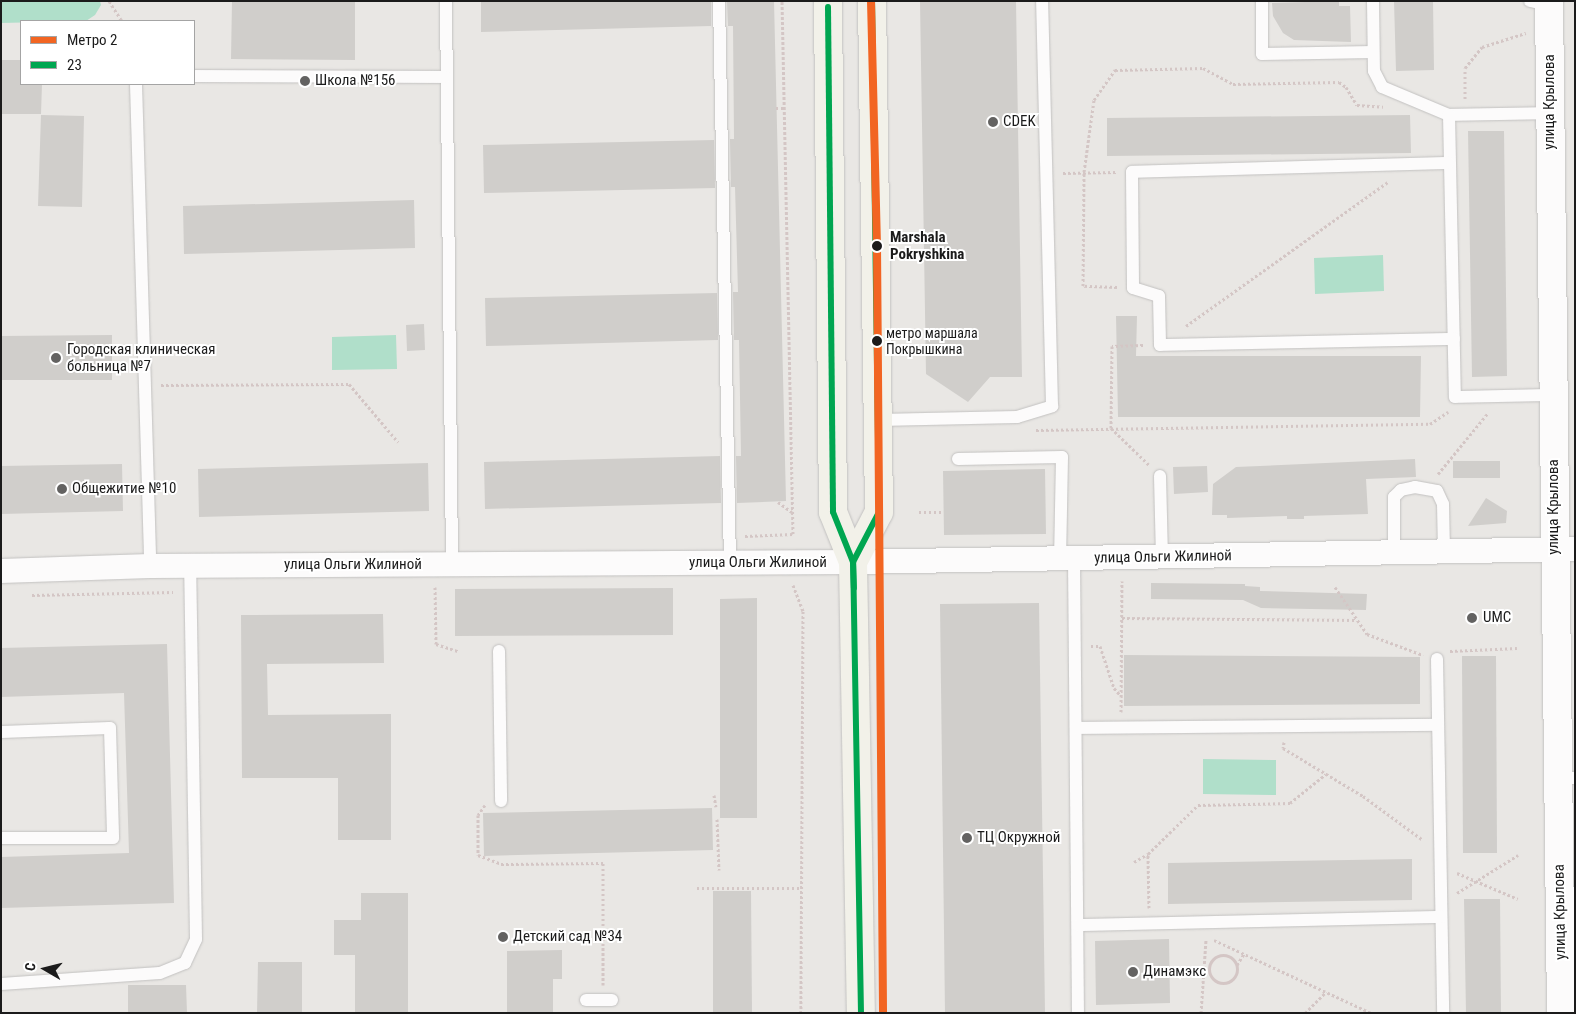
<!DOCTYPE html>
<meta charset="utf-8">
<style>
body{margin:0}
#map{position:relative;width:1576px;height:1014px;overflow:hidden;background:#e9e7e4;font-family:"Roboto Condensed",sans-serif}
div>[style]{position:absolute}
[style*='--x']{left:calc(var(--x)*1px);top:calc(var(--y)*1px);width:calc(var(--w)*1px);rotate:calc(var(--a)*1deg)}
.pitch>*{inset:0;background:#b0dfca}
.building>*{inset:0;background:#d0cecb}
.path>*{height:3px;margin-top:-1.5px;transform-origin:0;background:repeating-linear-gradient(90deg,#d4c6c5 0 2.5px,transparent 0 5px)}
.path>.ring{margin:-1.5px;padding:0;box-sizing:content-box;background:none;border:3px solid #d4c6c5;border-radius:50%}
.roads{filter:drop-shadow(0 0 1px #c2c1c0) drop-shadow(0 0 1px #c2c1c0)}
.service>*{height:12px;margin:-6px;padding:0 6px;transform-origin:6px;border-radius:6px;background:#fcfbfb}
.minor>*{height:24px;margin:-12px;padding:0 12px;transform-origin:12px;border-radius:12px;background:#fcfbfb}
.tertiary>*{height:28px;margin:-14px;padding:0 14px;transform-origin:14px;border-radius:14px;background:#fcfbfb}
.secondary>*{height:28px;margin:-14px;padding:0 14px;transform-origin:14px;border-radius:14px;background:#f2f1e9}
.bus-1>*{height:6px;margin:-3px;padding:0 3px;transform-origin:3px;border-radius:3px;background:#00a651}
.metro-1>*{height:8px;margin:-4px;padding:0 4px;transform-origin:4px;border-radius:4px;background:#f26522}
.dots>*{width:14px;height:14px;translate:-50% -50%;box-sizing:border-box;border:2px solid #fff;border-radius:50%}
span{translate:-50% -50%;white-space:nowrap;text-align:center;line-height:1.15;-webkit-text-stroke:4px #fff;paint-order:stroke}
.bus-label{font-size:14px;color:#1b1b1b}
.left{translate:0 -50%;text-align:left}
.poi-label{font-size:15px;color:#1b1b1b}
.street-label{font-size:15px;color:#1b1b1b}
.stop-label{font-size:15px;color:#1b1b1b;font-weight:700}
.frame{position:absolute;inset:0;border:2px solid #1b1b1b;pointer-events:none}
.legend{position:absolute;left:20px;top:20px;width:175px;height:65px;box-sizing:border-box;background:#fff;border:1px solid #a4a4a4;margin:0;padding:6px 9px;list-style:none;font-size:15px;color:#1b1b1b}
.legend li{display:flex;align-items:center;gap:10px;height:25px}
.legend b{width:25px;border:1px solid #a4a4a4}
.north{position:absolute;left:20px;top:944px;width:50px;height:50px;-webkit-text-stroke:4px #fff;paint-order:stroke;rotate:278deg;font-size:14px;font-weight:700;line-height:20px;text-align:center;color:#1b1b1b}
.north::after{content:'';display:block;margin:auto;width:18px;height:22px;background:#1b1b1b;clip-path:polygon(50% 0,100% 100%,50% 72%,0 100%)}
</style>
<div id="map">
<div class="pitch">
<div style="clip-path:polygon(1px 1px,100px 1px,101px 5px,95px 15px,86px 21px,1px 23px)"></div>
<div style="clip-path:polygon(1383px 255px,1384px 291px,1315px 294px,1314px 258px)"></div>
<div style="clip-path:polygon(396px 335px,397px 369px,332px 370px,332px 337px)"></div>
<div style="clip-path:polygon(1203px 759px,1276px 760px,1276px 795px,1203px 794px)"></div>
</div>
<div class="building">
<div style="clip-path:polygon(232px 1px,355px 1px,355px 60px,231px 59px)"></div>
<div style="clip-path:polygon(481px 1px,711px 1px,711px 26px,481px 32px)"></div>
<div style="clip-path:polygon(727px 1px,774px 1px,786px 501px,737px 503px,736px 456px,741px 456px,739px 340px,734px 340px,733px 292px,738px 292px,735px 187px,731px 187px,730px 139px,734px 139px,733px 26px,728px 26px)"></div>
<div style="clip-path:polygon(920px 1px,1016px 1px,1022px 377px,990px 377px,968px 402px,926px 374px)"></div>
<div style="clip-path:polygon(1339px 1px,1339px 6px,1350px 6px,1351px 42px,1294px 40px,1283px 33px,1273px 16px,1272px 3px)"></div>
<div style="clip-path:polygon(1394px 1px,1433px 1px,1434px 70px,1396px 71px)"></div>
<div style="clip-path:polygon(1px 60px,21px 60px,21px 84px,42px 84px,41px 114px,1px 114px)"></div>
<div style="clip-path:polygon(41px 115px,84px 116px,82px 207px,38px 206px)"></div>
<div style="clip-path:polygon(1410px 115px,1411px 153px,1107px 156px,1107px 118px)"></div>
<div style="clip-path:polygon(1468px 131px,1504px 131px,1507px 376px,1472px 377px)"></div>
<div style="clip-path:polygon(714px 140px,715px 188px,484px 193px,483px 145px)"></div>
<div style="clip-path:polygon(414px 200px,415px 248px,184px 254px,183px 206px)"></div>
<div style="clip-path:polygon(717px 293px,718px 340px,486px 346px,485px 298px)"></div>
<div style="clip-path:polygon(1116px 316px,1137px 316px,1136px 356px,1421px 356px,1420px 417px,1118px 417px)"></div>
<div style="clip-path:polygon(424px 324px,425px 350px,407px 351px,406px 325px)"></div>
<div style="clip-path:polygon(112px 335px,112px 380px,1px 380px,1px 336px)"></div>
<div style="clip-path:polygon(720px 456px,721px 503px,485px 509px,484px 462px)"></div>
<div style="clip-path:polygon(1415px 459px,1416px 477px,1366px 479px,1368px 514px,1304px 516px,1304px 519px,1287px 519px,1287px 516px,1227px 518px,1227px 515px,1212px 515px,1213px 484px,1236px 467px)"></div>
<div style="clip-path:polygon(1453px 461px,1500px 461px,1500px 478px,1453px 478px)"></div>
<div style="clip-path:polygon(428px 463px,429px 511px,199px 517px,198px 469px)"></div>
<div style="clip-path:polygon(122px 464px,123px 511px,1px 514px,1px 466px)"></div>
<div style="clip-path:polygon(1207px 466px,1208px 492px,1174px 494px,1173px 467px)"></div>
<div style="clip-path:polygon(1045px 469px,1046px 534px,944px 535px,943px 471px)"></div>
<div style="clip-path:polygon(1486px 498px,1507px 511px,1506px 523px,1468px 526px)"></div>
<div style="clip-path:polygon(1151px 583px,1245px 584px,1245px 586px,1260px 587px,1260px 591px,1367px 594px,1366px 610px,1261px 608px,1243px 600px,1151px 599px)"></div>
<div style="clip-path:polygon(673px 588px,673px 635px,455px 636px,455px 589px)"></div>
<div style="clip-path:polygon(757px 598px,757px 818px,720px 818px,720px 599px)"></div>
<div style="clip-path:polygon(1039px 603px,1045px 1013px,945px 1013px,940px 604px)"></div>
<div style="clip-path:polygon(383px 614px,384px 663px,267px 664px,268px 715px,391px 714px,391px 840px,338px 840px,338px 778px,242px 778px,241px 615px)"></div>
<div style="clip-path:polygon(167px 644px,174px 903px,1px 908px,1px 857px,129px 853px,124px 693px,1px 697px,1px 648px)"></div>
<div style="clip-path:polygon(1124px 655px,1420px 657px,1420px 704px,1124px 706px)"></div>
<div style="clip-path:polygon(1462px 656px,1496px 656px,1497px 853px,1463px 853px)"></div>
<div style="clip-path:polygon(712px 808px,713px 850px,484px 856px,483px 813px)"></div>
<div style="clip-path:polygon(1412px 859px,1412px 900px,1168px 904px,1168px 863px)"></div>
<div style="clip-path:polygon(713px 891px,751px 891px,752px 1013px,713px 1013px)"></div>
<div style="clip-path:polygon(361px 893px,408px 893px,408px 1013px,355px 1013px,355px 955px,334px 955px,334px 920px,361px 920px)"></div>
<div style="clip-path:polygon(1464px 899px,1500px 899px,1501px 1013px,1466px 1013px)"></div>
<div style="clip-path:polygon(1169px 939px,1170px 1003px,1096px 1005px,1095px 941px)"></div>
<div style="clip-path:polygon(562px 950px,562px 979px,553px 979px,553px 1013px,507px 1013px,507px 951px)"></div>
<div style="clip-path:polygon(258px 962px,302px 962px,302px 1013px,257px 1013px)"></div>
<div style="clip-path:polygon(128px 985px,186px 985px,187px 1013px,128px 1013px)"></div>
</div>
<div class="path">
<div style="--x:109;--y:1;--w:24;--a:57"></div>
<div style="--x:1465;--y:99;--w:31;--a:-90"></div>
<div style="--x:1465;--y:68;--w:27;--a:-51"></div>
<div style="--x:1482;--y:47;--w:46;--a:-17.7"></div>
<div style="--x:776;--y:108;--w:8;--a:0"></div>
<div style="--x:1063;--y:173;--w:54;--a:-1.1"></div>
<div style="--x:1117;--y:287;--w:34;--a:-178"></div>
<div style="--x:1083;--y:286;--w:114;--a:-89.5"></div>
<div style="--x:1084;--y:172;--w:73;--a:-82.1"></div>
<div style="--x:1094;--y:100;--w:37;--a:-55"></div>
<div style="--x:1115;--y:70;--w:88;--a:-1.3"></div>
<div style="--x:1203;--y:68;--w:34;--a:28"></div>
<div style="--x:1233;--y:84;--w:106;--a:-1.1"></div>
<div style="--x:1339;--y:82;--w:9;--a:36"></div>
<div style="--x:1346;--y:87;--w:21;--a:59"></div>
<div style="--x:1357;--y:105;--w:26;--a:4"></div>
<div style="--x:1186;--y:326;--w:248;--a:-35.5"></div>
<div style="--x:1143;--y:345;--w:31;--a:178"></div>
<div style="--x:1112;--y:346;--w:82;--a:90.7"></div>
<div style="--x:1111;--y:428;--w:53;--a:44.2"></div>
<div style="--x:161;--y:385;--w:188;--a:-0.3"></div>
<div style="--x:349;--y:384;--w:76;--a:49.8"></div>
<div style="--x:1036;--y:430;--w:394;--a:-0.9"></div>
<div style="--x:1430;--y:424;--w:22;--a:-34"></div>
<div style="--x:1438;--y:474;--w:79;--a:-50.7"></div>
<div style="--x:778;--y:502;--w:17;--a:36"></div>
<div style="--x:919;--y:512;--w:24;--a:0"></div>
<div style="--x:745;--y:536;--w:48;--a:-2.4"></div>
<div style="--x:793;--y:534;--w:533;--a:-91.18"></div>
<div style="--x:793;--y:585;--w:28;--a:69"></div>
<div style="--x:803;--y:611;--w:402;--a:90.3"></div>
<div style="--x:435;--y:587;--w:57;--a:89"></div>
<div style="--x:436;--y:644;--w:23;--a:18"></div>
<div style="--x:1335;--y:587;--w:57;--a:55.8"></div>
<div style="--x:1367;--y:634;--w:60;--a:20.6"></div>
<div style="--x:32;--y:595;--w:141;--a:-1.2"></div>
<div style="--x:1122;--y:618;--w:235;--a:0.5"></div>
<div style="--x:1091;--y:646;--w:9;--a:0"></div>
<div style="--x:1100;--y:646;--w:44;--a:71.6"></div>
<div style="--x:1114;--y:688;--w:11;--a:49"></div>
<div style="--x:1450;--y:651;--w:67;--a:-2.6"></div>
<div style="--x:1121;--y:712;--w:131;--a:-89.6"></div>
<div style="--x:1284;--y:742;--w:6;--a:99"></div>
<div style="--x:1283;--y:748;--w:93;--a:31"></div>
<div style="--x:1363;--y:796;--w:74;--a:36.3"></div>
<div style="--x:714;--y:795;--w:12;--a:81"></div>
<div style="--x:485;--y:805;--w:12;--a:125"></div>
<div style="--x:478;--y:815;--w:40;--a:90"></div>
<div style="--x:478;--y:855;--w:25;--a:21"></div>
<div style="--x:501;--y:864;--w:102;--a:-0.6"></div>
<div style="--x:603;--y:863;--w:122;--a:90"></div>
<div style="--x:717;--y:819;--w:51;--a:87.8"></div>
<div style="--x:1134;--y:862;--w:16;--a:-30"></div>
<div style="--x:1457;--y:873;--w:66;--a:23.1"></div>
<div style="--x:697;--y:888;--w:105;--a:0"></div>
<div style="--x:1457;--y:893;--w:72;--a:-31.9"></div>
<div style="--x:1149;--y:908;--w:54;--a:-91.1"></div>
<div style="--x:1148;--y:854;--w:70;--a:-44.4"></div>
<div style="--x:1198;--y:805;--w:92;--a:-1.2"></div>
<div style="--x:1290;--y:803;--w:46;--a:-38.9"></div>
<div style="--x:1214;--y:940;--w:173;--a:24.9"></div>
<div class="ring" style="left:1209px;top:955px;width:25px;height:25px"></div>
<div style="--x:1237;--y:965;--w:13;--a:-58"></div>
<div style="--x:1201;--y:1013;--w:74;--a:-86.1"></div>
<div style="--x:1305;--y:1013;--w:30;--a:-45"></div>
</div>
<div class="roads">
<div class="service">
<div style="--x:446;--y:1;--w:563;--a:89.39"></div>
<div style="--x:719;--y:1;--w:562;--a:88.88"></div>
<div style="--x:1262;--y:1;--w:53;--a:90"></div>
<div style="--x:1262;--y:54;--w:111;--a:-1"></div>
<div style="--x:1373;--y:1;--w:70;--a:89.2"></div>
<div style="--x:1374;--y:71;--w:18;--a:63"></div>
<div style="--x:1382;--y:87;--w:73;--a:22.7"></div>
<div style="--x:1449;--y:115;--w:100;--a:-1.1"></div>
<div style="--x:1530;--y:1;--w:19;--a:12"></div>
<div style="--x:194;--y:76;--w:251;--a:0.2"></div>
<div style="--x:136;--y:84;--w:482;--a:88.3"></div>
<div style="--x:1449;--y:115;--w:282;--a:88.8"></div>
<div style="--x:1455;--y:397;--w:98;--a:-1.2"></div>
<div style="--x:1448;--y:163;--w:316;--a:178.4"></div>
<div style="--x:1132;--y:172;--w:116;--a:89.5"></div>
<div style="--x:1133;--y:288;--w:27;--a:17"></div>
<div style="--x:1159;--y:296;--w:49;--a:88.8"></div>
<div style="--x:1160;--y:345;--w:294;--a:-1.2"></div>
<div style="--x:879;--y:420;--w:138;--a:-1.2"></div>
<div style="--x:1017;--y:417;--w:37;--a:-17"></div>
<div style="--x:1052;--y:406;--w:405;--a:-91.4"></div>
<div style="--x:958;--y:459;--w:104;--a:-1.1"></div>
<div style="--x:1062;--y:457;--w:102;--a:91.1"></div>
<div style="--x:1160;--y:476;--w:81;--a:88.6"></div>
<div style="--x:1394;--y:552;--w:55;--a:-90"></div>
<div style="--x:1394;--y:497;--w:10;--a:-45"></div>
<div style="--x:1401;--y:490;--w:14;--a:-12"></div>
<div style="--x:1415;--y:487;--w:22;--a:10"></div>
<div style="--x:1437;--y:491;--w:14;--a:65"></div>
<div style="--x:1443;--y:504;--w:48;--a:88.8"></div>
<div style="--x:1074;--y:559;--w:454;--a:89.5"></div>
<div style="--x:499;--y:651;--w:150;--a:89.2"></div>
<div style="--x:1437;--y:659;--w:354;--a:89"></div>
<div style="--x:1076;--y:728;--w:361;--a:-0.5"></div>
<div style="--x:1;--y:732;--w:109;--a:-2.1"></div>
<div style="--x:110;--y:728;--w:110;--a:88.4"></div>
<div style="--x:113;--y:838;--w:112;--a:180"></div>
<div style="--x:1557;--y:778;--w:18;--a:0"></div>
<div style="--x:1078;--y:925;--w:363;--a:-1.3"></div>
<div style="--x:1;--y:984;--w:159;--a:-4"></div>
<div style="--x:160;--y:973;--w:27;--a:-22"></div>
<div style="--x:185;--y:963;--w:26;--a:-65"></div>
<div style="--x:196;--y:939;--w:374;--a:-90.9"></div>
<div style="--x:586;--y:1000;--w:26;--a:0"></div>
</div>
<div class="minor">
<div style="--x:1;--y:571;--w:149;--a:-1.9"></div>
<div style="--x:150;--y:566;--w:703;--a:-0.33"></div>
<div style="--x:853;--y:562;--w:722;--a:-1.03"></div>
</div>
<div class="tertiary">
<div style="--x:1549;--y:1;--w:1012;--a:89.32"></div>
</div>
<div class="secondary">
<div style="--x:828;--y:1;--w:511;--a:89.44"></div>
<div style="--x:833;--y:512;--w:54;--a:68.2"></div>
<div style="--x:853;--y:562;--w:451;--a:89"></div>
<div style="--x:853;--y:562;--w:56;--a:-62.5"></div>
<div style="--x:879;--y:512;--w:511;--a:-90.78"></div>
</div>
</div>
<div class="bus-1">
<div style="--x:828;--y:7;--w:505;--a:89.43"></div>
<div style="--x:833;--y:512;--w:54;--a:68.2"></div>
<div style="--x:853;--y:562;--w:26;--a:88"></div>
<div style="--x:861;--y:1013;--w:451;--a:-91"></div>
<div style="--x:853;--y:562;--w:56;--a:-62.5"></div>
<div style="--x:879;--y:512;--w:511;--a:-90.78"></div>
</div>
<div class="metro-1">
<div style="--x:871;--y:1;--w:245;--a:88.6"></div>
<div style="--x:877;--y:246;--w:767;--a:89.55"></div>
</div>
<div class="dots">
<div style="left:305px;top:81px;background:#636261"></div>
<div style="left:993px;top:122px;background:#636261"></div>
<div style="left:877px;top:246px;background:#1b1b1b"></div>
<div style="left:877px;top:341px;background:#1b1b1b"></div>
<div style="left:56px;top:358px;background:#636261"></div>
<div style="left:62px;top:489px;background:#636261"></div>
<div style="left:1472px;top:618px;background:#636261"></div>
<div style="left:967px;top:838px;background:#636261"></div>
<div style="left:503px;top:937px;background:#636261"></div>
<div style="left:1133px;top:972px;background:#636261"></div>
</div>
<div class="bus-label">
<span class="left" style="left:886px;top:341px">метро маршала<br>Покрышкина</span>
</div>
<div class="poi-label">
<span class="left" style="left:315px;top:81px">Школа №156</span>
<span class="left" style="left:1003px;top:122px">CDEK</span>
<span class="left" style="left:67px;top:358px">Городская клиническая<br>больница №7</span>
<span class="left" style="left:72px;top:489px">Общежитие №10</span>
<span class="left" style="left:1483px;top:618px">UMC</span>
<span class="left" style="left:977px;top:838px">ТЦ Окружной</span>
<span class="left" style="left:513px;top:937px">Детский сад №34</span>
<span class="left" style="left:1143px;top:972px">Динамэкс</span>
</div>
<div class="street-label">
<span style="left:1550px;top:102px;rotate:-90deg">улица Крылова</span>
<span style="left:1554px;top:507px;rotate:-90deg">улица Крылова</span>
<span style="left:1163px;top:557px;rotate:-1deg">улица Ольги Жилиной</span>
<span style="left:758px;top:563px">улица Ольги Жилиной</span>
<span style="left:353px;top:565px">улица Ольги Жилиной</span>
<span style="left:1560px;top:912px;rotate:-91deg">улица Крылова</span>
</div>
<div class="stop-label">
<span class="left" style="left:890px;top:246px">Marshala<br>Pokryshkina</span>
</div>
<div class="frame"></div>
<ul class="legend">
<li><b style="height:6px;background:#f26522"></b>Метро 2</li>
<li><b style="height:6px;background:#00a651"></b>23</li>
</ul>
<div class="north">С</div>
</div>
